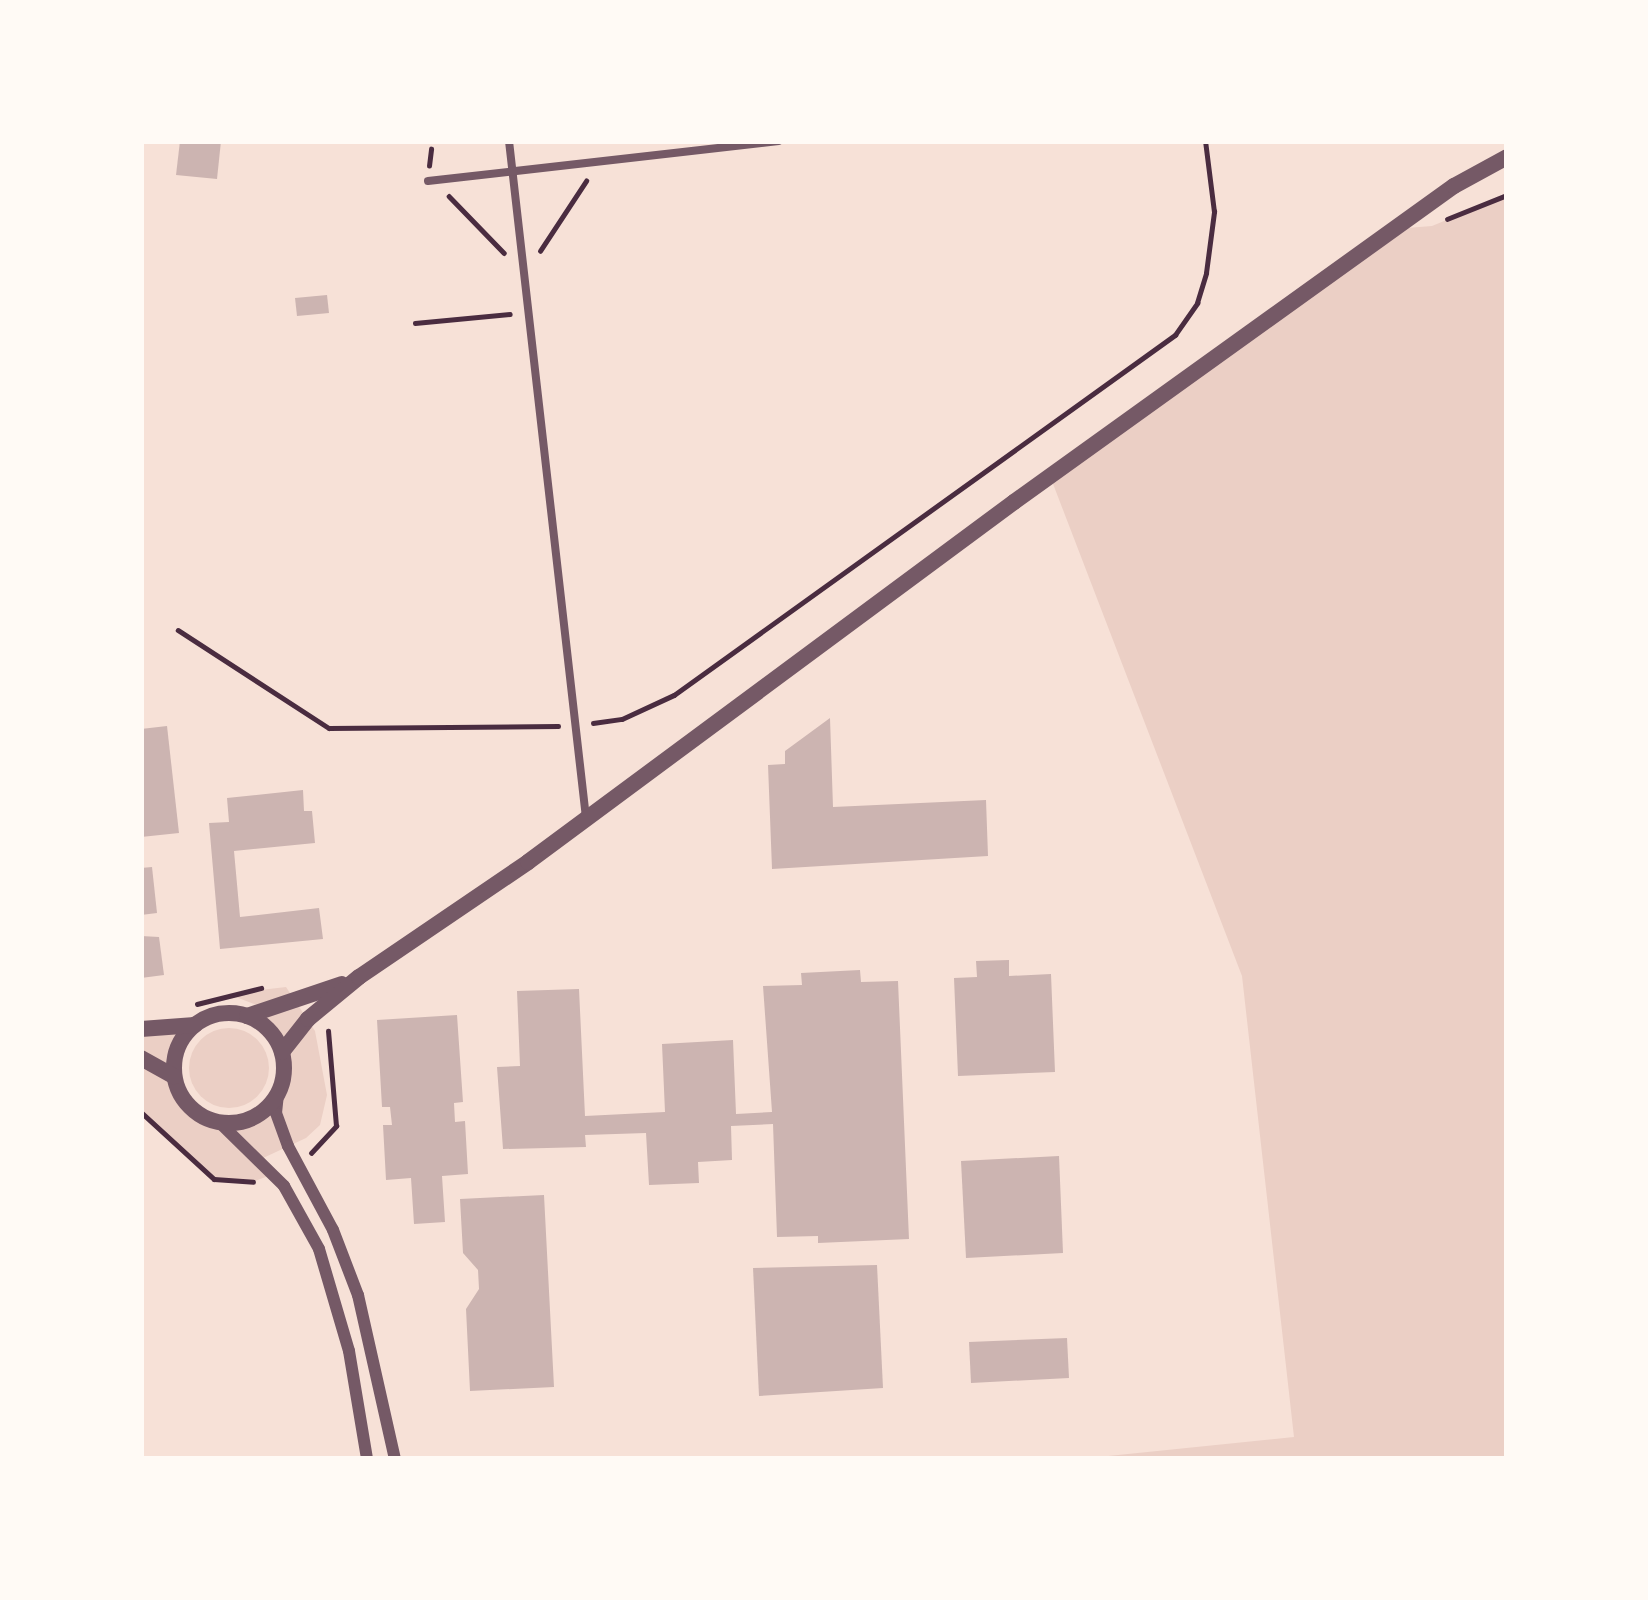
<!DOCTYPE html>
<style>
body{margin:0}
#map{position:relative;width:1648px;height:1600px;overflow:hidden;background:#f7e1d7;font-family:Overpass,sans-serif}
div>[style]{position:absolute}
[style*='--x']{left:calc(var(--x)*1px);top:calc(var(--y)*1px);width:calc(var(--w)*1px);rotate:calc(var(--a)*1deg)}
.green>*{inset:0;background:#ebcfc5}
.round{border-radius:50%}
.building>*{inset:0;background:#ccb4b1}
.path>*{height:4.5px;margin:-2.25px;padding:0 2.25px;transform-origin:2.25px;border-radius:2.25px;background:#4a2c40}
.service>*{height:8px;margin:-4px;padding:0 4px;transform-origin:4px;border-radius:4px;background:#755966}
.minor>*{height:12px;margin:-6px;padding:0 6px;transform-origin:6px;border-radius:6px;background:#755966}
.tertiary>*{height:16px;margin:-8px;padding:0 8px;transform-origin:8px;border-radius:8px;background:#755966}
.tertiary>.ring{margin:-8px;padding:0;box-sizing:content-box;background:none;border:16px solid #755966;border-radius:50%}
span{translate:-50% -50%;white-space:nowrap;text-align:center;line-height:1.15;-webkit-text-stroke:12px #fffaf5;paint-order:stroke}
.frame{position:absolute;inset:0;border:144px solid #fffaf5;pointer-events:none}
</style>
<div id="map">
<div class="green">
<div style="clip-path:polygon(1507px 195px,1507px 1459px,1079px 1459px,1294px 1437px,1242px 976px,1050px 476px,1394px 229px,1432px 226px)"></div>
<div style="clip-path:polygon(286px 987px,315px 1031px,327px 1095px,320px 1125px,306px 1138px,261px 1159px,274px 1174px,246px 1184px,214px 1179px,141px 1112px,141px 1029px,188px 1032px,174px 1066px,185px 1101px,211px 1120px,243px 1121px,263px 1112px,278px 1094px,284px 1059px,276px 1039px,256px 1020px,267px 1009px,228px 994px)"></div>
<div class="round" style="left:189px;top:1028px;width:80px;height:80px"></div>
</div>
<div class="building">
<div style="clip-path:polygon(180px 141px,221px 141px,217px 179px,176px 175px)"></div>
<div style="clip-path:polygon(327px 295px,329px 313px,297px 316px,295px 298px)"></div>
<div style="clip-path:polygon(830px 718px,833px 807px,986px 800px,988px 856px,772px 869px,768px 765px,785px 764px,785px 751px)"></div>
<div style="clip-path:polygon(167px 726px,179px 833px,141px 837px,141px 729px)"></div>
<div style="clip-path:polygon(303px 790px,304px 811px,312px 811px,315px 843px,234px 851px,240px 917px,319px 908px,323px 939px,220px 949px,209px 823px,229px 822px,227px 798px)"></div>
<div style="clip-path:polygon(152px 867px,157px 913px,141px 915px,141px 868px)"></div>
<div style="clip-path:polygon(141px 936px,159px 937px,164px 975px,141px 978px)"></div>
<div style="clip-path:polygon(1009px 960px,1009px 976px,1051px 974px,1055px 1072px,958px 1076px,954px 978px,977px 977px,976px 961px)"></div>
<div style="clip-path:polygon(860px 970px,861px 982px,898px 981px,909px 1239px,818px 1243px,818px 1236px,777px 1237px,773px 1124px,731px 1126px,732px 1160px,698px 1162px,699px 1183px,649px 1185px,646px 1133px,585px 1135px,586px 1147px,503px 1149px,497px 1067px,520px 1066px,517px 991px,579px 989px,585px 1116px,665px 1112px,662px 1044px,733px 1040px,736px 1114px,772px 1112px,763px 986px,802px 985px,801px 973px)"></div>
<div style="clip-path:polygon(457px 1015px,463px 1102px,454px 1103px,455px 1122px,465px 1121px,468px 1174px,442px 1176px,445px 1222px,414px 1224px,411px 1178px,386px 1180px,383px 1125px,392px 1125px,390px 1107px,382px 1107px,377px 1020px)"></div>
<div style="clip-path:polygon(1059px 1156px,1063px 1253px,966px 1258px,961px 1161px)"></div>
<div style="clip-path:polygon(544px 1195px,554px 1387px,470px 1391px,466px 1309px,479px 1289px,478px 1270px,463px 1253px,460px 1199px)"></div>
<div style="clip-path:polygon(877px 1265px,883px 1388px,759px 1396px,753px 1268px)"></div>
<div style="clip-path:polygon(1067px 1338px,1069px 1378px,971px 1383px,969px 1342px)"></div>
</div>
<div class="path">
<div style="--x:429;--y:166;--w:17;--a:-83"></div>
<div style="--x:449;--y:196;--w:79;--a:46"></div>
<div style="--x:1447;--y:219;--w:65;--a:-21.8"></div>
<div style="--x:540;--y:251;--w:84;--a:-56.7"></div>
<div style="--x:415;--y:323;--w:95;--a:-5.4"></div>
<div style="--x:178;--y:630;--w:180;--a:33"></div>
<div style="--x:329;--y:728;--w:229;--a:-0.5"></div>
<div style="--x:593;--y:723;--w:29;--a:-8"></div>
<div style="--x:622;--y:719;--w:57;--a:-24.8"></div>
<div style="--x:674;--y:695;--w:617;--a:-35.7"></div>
<div style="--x:1175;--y:335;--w:39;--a:-55"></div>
<div style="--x:1197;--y:303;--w:31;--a:-73"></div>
<div style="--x:1206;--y:273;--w:62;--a:-82.5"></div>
<div style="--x:1214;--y:212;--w:72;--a:-97.2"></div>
<div style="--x:197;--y:1004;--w:66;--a:-14"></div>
<div style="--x:141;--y:1112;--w:99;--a:42.5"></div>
<div style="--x:214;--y:1179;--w:39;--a:4"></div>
<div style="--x:311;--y:1153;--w:37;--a:-47"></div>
<div style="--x:336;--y:1126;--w:95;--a:-94.8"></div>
</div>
<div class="service">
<div style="--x:509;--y:141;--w:681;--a:83.51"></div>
<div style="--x:428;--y:181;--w:353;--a:-6.5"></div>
</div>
<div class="minor">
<div style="--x:278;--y:1094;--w:19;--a:96"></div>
<div style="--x:276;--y:1113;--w:35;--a:70"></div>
<div style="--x:288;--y:1146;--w:95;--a:61.8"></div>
<div style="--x:333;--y:1230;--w:70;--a:69"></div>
<div style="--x:358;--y:1295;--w:168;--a:77.3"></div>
<div style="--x:220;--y:1123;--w:90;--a:44.5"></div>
<div style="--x:284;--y:1186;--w:72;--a:60.9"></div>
<div style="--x:319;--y:1249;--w:106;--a:73.6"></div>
<div style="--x:349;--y:1351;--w:109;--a:80.5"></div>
</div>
<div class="tertiary">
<div class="ring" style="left:174px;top:1013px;width:94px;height:94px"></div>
<div style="--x:247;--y:1016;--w:100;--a:-18.6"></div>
<div style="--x:141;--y:1029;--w:54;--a:-4.2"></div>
<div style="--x:282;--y:1052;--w:42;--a:-51.8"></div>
<div style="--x:308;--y:1019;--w:66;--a:-39.5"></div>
<div style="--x:359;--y:977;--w:204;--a:-34.2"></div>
<div style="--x:528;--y:862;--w:605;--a:-36.53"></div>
<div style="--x:1014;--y:502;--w:542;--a:-35.69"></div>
<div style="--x:1454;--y:186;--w:60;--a:-28.7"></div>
<div style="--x:141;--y:1058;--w:38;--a:29"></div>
</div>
<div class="frame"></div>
</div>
